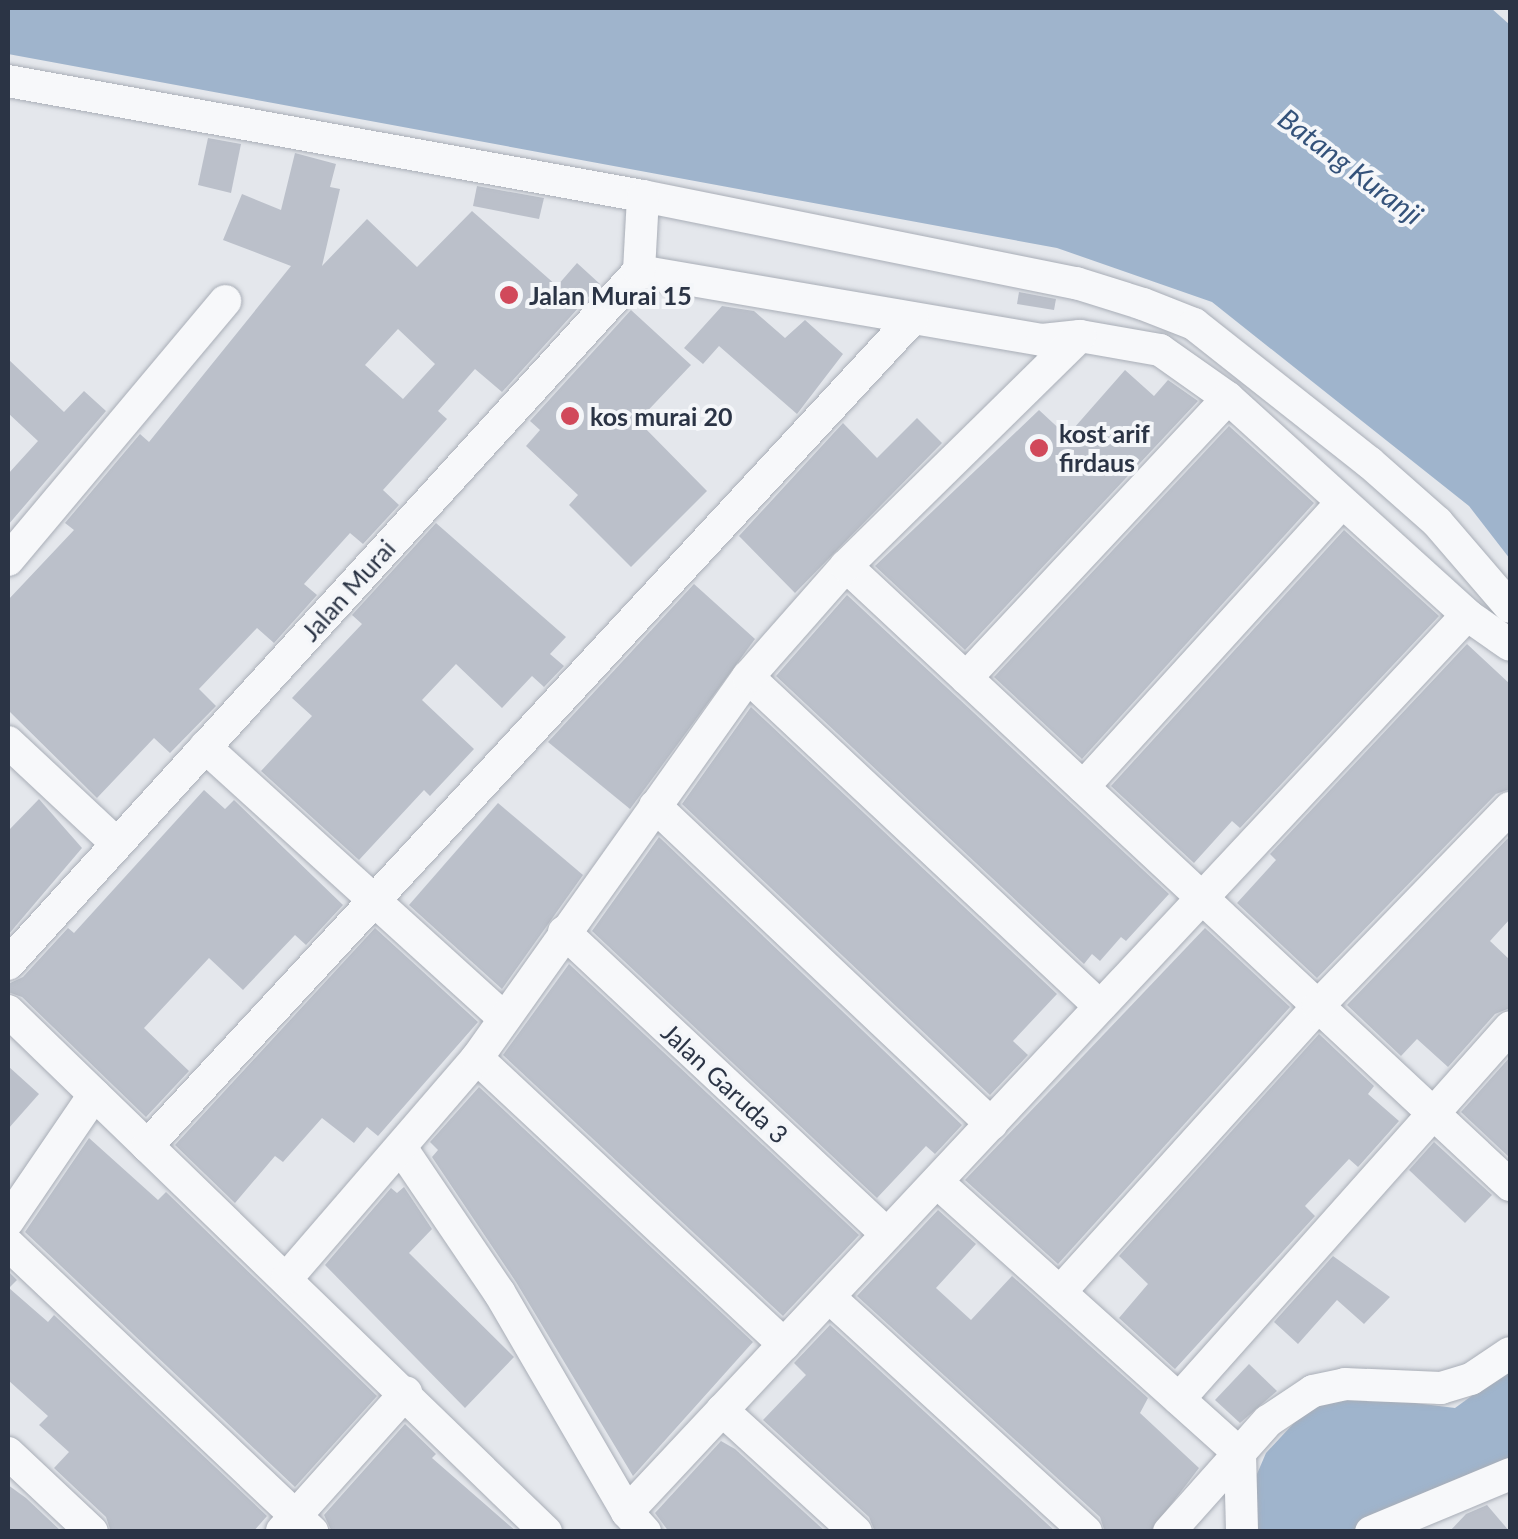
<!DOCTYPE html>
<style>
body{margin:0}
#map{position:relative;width:1518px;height:1539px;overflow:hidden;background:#e4e7ec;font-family:Lato,sans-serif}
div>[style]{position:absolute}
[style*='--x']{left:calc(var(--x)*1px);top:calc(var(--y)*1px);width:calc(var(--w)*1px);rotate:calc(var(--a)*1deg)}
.water>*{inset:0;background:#9fb4cc}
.building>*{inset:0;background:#bbc0ca}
.roads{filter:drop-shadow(0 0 2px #a9aeb7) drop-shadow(0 0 2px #a9aeb7)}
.minor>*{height:32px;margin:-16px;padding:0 16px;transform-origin:16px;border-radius:16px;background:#f7f8fa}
.dots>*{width:28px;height:28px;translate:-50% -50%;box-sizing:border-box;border:5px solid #f4f6f9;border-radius:50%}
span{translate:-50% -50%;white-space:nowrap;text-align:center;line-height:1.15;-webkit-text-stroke:8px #f4f6f9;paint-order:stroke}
.poi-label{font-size:25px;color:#2b3445;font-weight:700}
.left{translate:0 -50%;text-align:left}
.street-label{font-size:25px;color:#2b3445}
.water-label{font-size:28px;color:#34527a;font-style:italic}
.frame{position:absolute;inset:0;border:10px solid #2b3445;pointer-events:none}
</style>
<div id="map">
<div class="water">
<div style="clip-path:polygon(8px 8px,1491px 8px,1510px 25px,1510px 559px,1469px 506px,1212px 302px,1057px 248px,8px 54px)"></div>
<div style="clip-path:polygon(1510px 1368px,1510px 1463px,1357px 1531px,1250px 1532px,1254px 1481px,1266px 1453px,1306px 1410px,1350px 1395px,1455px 1408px)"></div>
</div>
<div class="building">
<div style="clip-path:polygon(208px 138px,241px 144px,231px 193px,198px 185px)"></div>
<div style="clip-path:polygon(evenodd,295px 153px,336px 164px,330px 187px,340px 189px,322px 266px,367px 219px,417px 267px,472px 211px,557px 286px,577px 263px,600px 284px,502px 392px,475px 369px,438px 411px,447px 419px,383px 490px,399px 505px,363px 544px,350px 533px,304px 584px,317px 595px,274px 643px,257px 628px,199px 689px,216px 706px,170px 753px,154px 738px,97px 798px,8px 710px,8px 600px,74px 530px,65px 523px,140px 434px,149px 442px,291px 266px,223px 240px,242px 194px,281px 210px,295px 153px,398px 329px,435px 364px,403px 399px,365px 365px,398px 329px)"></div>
<div style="clip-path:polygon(477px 186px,544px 198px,539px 219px,473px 206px)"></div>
<div style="clip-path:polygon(1019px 292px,1056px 299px,1054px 310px,1017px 304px)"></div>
<div style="clip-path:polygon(722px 306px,754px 311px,785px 338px,805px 320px,843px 354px,797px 414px,719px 346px,703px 364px,684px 348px)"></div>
<div style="clip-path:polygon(631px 310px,691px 365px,638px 421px,707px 491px,631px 567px,569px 505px,578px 495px,526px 446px,540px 430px,530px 421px)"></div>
<div style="clip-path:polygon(8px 359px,64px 412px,84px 391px,106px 411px,8px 525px,8px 474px,38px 441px,8px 413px)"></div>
<div style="clip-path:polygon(1125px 370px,1154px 396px,1168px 380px,1198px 401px,965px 650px,875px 566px,1039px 410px,1067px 436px)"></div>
<div style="clip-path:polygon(917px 418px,942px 443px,795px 593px,739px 536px,843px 423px,877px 458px)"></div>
<div style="clip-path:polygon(1229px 426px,1314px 503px,1082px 759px,994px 677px)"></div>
<div style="clip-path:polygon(436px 523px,566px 637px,550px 654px,564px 666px,544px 687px,532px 676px,502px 708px,456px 664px,422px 700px,474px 749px,430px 796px,424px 790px,359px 860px,261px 771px,312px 716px,292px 698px,362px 624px,352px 615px)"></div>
<div style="clip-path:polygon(1344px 530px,1439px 616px,1240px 828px,1232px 821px,1194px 863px,1111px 786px)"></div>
<div style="clip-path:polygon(694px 584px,755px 639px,630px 809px,548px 742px)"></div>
<div style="clip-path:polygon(847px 595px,1169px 894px,1126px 941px,1121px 937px,1100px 961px,1092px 954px,1084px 964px,776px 676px)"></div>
<div style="clip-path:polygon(1467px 644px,1510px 684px,1510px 789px,1496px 794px,1317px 978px,1237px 903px,1276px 860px,1270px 854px)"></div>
<div style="clip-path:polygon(751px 707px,1057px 994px,1013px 1041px,1028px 1055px,990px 1095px,682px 804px)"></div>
<div style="clip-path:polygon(204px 790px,225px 809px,234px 800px,343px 905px,306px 945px,295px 935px,243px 990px,209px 958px,144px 1028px,189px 1071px,146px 1117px,22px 997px,8px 992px,8px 984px,23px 977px,68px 928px,74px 933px)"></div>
<div style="clip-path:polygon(39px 799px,82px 848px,8px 935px,8px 831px)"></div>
<div style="clip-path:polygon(498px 803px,583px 875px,502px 989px,409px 905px)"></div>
<div style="clip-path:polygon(1510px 836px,1510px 919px,1490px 941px,1510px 960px,1510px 1008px,1495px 1014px,1448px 1067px,1417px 1039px,1401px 1056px,1347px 1005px)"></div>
<div style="clip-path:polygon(659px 837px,962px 1125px,935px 1154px,926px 1146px,877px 1198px,592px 931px)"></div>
<div style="clip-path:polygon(375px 928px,478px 1022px,378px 1136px,367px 1127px,354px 1143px,322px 1118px,283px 1162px,275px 1156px,235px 1203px,175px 1145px)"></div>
<div style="clip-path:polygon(1205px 928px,1290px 1007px,1058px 1264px,965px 1180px)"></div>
<div style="clip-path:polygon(569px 964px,859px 1235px,783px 1316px,503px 1055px)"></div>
<div style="clip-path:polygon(1319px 1034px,1374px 1086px,1368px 1094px,1399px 1121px,1358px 1167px,1349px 1159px,1305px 1206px,1315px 1216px,1175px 1369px,1119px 1318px,1148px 1284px,1119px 1256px)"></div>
<div style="clip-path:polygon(1510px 1057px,1510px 1158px,1461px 1112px)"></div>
<div style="clip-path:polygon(8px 1066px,39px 1094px,8px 1129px)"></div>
<div style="clip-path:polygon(479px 1087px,753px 1342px,633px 1476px,516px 1282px,432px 1157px,438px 1150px,430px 1142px)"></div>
<div style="clip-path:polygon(89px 1138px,158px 1200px,166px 1192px,377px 1396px,295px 1487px,25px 1232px)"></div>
<div style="clip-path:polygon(1434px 1142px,1492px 1195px,1465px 1223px,1409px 1170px)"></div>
<div style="clip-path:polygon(404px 1187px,432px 1229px,409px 1253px,514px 1357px,465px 1408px,325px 1265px,391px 1188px,397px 1193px)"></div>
<div style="clip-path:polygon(938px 1210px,976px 1244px,936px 1288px,971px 1320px,1012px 1276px,1148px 1398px,1140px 1413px,1199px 1468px,1150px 1532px,1105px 1532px,1100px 1517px,857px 1296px)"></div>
<div style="clip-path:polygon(1333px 1256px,1390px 1297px,1364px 1324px,1337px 1300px,1298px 1344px,1274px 1322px)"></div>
<div style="clip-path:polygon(8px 1271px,17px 1280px,9px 1288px,48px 1322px,54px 1315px,267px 1516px,253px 1532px,111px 1532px,106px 1517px,54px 1468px,69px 1452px,39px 1425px,48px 1416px,8px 1380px)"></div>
<div style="clip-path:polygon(830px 1325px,1056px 1532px,875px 1532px,869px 1517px,763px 1420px,806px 1375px,794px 1363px)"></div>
<div style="clip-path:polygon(1249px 1364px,1277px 1391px,1240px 1423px,1215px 1400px)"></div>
<div style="clip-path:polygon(405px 1424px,436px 1454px,432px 1458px,517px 1532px,332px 1532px,324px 1515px)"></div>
<div style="clip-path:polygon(721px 1441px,735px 1449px,826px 1532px,669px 1532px,655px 1513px)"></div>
<div style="clip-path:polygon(8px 1485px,26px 1498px,62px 1532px,8px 1532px)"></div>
<div style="clip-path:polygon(1487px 1505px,1510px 1532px,1449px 1532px,1466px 1514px)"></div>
</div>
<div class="roads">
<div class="minor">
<div style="--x:8;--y:81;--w:645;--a:10.27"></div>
<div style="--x:643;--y:196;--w:442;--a:11.4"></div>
<div style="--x:1076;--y:283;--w:70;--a:17.4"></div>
<div style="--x:1143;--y:304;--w:55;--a:21.4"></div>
<div style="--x:1194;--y:324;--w:223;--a:38.3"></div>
<div style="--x:1369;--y:462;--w:91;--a:41.4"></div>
<div style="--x:1437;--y:522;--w:112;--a:49.3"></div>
<div style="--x:639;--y:271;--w:409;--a:9.7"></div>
<div style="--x:1042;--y:340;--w:38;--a:-6"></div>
<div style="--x:1080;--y:336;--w:81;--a:9.9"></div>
<div style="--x:1160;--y:350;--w:83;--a:35.2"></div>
<div style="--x:1228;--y:398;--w:323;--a:42.2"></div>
<div style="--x:1467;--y:615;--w:52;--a:34.9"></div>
<div style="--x:8;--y:560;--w:338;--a:-50"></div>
<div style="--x:846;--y:566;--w:908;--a:42.99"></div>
<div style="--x:748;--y:677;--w:482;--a:43.1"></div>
<div style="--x:966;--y:678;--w:383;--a:-46.9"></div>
<div style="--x:8;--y:742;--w:146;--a:43.1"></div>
<div style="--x:205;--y:747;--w:404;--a:42.2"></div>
<div style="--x:1083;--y:787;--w:384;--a:-47.7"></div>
<div style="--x:655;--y:806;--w:463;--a:43.4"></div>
<div style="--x:564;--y:932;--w:442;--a:43.1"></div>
<div style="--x:8;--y:964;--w:937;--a:-47.68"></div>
<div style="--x:639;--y:271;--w:75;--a:-86.9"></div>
<div style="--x:8;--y:1011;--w:749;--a:44.08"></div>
<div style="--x:477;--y:1058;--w:420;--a:43"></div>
<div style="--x:147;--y:1146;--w:1127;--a:-47.23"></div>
<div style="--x:402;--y:1149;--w:173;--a:55.9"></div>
<div style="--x:499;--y:1292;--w:255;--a:59.8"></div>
<div style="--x:627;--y:1512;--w:27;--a:48"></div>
<div style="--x:937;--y:1182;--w:407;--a:41.9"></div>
<div style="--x:1240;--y:1454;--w:78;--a:88.5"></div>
<div style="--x:8;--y:1221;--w:153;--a:-55.7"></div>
<div style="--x:8;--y:1244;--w:419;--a:43.4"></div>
<div style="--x:287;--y:1278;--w:291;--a:-49.2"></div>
<div style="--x:477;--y:1058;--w:468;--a:-54.6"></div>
<div style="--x:748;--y:677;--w:148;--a:-48.6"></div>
<div style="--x:846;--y:566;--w:328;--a:-44.5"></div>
<div style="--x:1060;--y:1292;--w:385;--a:-47.9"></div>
<div style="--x:1318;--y:1006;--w:276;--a:-45.9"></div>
<div style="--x:829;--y:1297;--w:348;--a:42.4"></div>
<div style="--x:1179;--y:1399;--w:498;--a:-48.3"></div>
<div style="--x:722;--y:1410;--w:181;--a:42.3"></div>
<div style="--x:8;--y:1453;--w:115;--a:43.2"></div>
<div style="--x:627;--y:1512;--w:1229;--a:-46.88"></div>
<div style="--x:282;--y:1531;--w:186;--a:-48.1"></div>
<div style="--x:1169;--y:1532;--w:149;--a:-48.3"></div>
<div style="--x:1268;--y:1421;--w:54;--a:-33.7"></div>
<div style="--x:1313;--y:1391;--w:33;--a:-12"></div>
<div style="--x:1345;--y:1384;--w:96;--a:2.4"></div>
<div style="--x:1441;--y:1388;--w:31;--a:-17"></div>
<div style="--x:1471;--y:1379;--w:47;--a:-33.7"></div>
<div style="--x:1371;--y:1532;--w:151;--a:-22.6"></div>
</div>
</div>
<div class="dots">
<div style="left:509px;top:295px;background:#d1495b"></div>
<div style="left:570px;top:416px;background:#d1495b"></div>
<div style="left:1039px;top:448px;background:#d1495b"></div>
</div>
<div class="poi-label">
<span class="left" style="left:529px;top:295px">Jalan Murai 15</span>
<span class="left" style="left:590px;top:416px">kos murai 20</span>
<span class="left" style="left:1059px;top:448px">kost arif<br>firdaus</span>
</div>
<div class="street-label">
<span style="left:348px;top:590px;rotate:-48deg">Jalan Murai</span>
<span style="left:725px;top:1083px;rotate:43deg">Jalan Garuda 3</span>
</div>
<div class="water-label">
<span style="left:1351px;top:166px;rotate:37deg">Batang Kuranji</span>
</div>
<div class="frame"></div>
</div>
